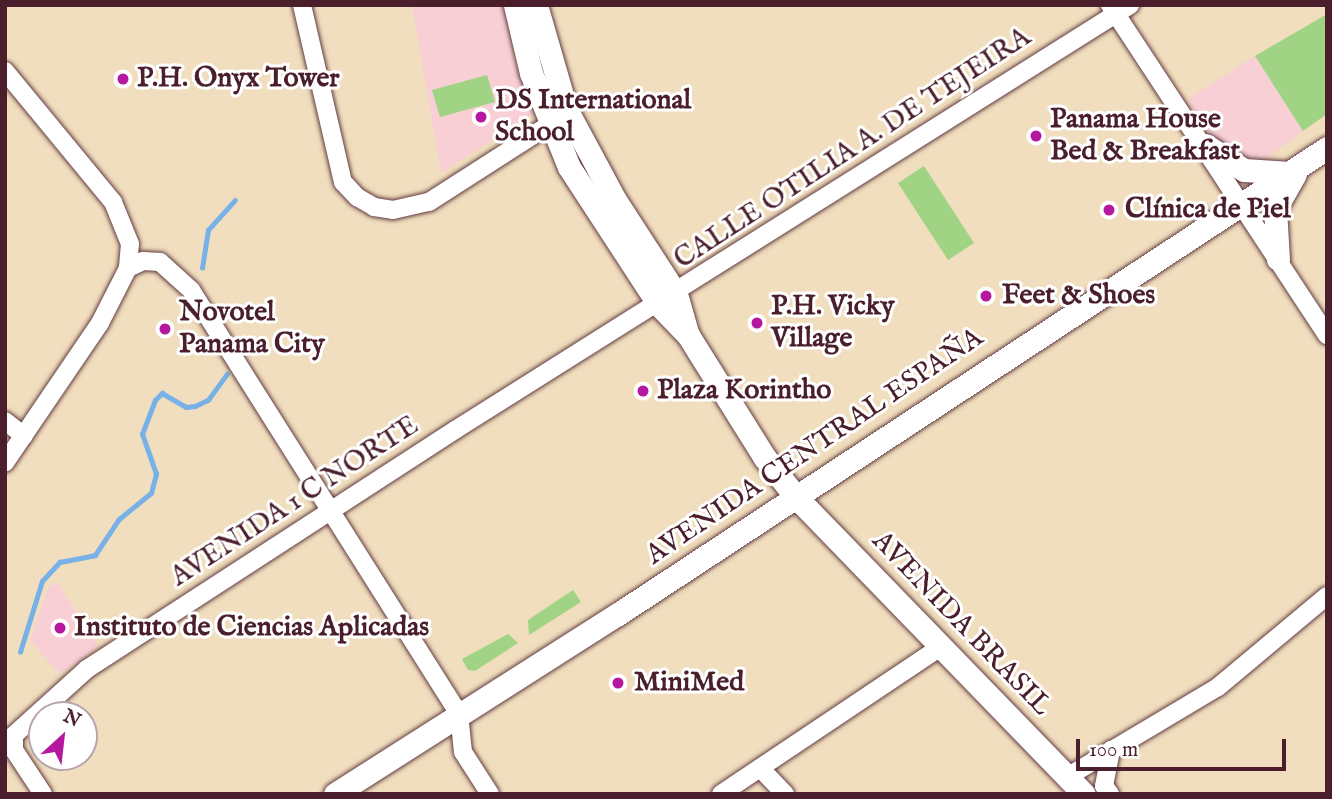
<!DOCTYPE html>
<meta charset="utf-8">
<style>
body{margin:0}
#map{position:relative;width:1332px;height:799px;overflow:hidden;background:#f1debe;font-family:"IM FELL English",serif}
div>[style]{position:absolute}
[style*='--x']{left:calc(var(--x)*1px);top:calc(var(--y)*1px);width:calc(var(--w)*1px);rotate:calc(var(--a)*1deg)}
.built>*{inset:0;background:#f7cfd5}
.green>*{inset:0;background:#a0d383}
.stream>*{height:4.5px;margin:-2.25px;padding:0 2.25px;transform-origin:2.25px;border-radius:2.25px;background:#77b1e8}
.roads{filter:drop-shadow(0 0 2px #633c41) drop-shadow(0 0 2px #633c41)}
.minor>*{height:18px;margin:-9px;padding:0 9px;transform-origin:9px;border-radius:9px;background:#fff}
.major>*{height:23px;margin:-11.5px;padding:0 11.5px;transform-origin:11.5px;border-radius:11.5px;background:#fff}
.dots>*{width:19px;height:19px;translate:-50% -50%;box-sizing:border-box;border:4px solid #fff;border-radius:50%}
span{translate:-50% -50%;white-space:nowrap;text-align:center;line-height:1.15;-webkit-text-stroke:6px #fff;paint-order:stroke}
.poi-label{font-size:28px;color:#4a1f2b;font-weight:700}
.left{translate:0 -50%;text-align:left}
.street-label{font-size:28px;color:#4a1f2b}
.frame{position:absolute;inset:0;border:7px solid #4a1f2b;pointer-events:none}
.north{position:absolute;left:28px;top:701px;width:70px;height:70px;box-sizing:border-box;background:#fff;border:2px solid #b7a5aa;border-radius:50%;rotate:27deg;font-size:19px;font-weight:700;line-height:28px;text-align:center;color:#4a1f2b}
.north::after{content:'';display:block;margin:auto;width:24px;height:32px;background:#b5179e;clip-path:polygon(50% 0,100% 100%,50% 72%,0 100%)}
.scale{position:absolute;left:1076px;top:739px;width:210px;height:32px;box-sizing:border-box;border:4px solid #4a1f2b;border-top:0;padding-left:9px;font-size:21px;line-height:24px;white-space:nowrap;color:#4a1f2b;-webkit-text-stroke:5px #fff;paint-order:stroke}
</style>
<div id="map">
<div class="built">
<div style="clip-path:polygon(412px 5px,504px 5px,515px 64px,533px 114px,441px 173px)"></div>
<div style="clip-path:polygon(1255px 56px,1303px 131px,1264px 160px,1245px 162px,1213px 140px,1188px 99px)"></div>
<div style="clip-path:polygon(57px 582px,98px 647px,59px 674px,30px 640px,47px 589px)"></div>
</div>
<div class="green">
<div style="clip-path:polygon(1327px 14px,1327px 114px,1303px 131px,1255px 56px)"></div>
<div style="clip-path:polygon(487px 75px,495px 102px,440px 117px,432px 90px)"></div>
<div style="clip-path:polygon(924px 166px,974px 243px,948px 260px,898px 183px)"></div>
<div style="clip-path:polygon(573px 590px,581px 602px,529px 635px,528px 620px)"></div>
<div style="clip-path:polygon(508px 634px,518px 643px,475px 671px,468px 670px,462px 659px)"></div>
</div>
<div class="stream">
<div style="--x:202;--y:268;--w:38;--a:-81"></div>
<div style="--x:208;--y:230;--w:40;--a:-48"></div>
<div style="--x:20;--y:652;--w:74;--a:-72.8"></div>
<div style="--x:42;--y:581;--w:26;--a:-47"></div>
<div style="--x:60;--y:562;--w:36;--a:-11"></div>
<div style="--x:95;--y:555;--w:43;--a:-56.3"></div>
<div style="--x:119;--y:519;--w:41;--a:-39.1"></div>
<div style="--x:151;--y:493;--w:20;--a:-75"></div>
<div style="--x:156;--y:474;--w:42;--a:-109.3"></div>
<div style="--x:142;--y:434;--w:36;--a:-69"></div>
<div style="--x:155;--y:400;--w:10;--a:-45"></div>
<div style="--x:162;--y:393;--w:28;--a:30"></div>
<div style="--x:186;--y:407;--w:9;--a:-6"></div>
<div style="--x:195;--y:406;--w:14;--a:-25"></div>
<div style="--x:208;--y:400;--w:32;--a:-54"></div>
</div>
<div class="roads">
<div class="minor">
<div style="--x:302;--y:5;--w:182;--a:77"></div>
<div style="--x:343;--y:182;--w:21;--a:47"></div>
<div style="--x:357;--y:197;--w:20;--a:30"></div>
<div style="--x:374;--y:207;--w:19;--a:9"></div>
<div style="--x:393;--y:210;--w:37;--a:-13"></div>
<div style="--x:429;--y:202;--w:143;--a:-32.7"></div>
<div style="--x:1110;--y:5;--w:395;--a:56.7"></div>
<div style="--x:5;--y:71;--w:170;--a:50.5"></div>
<div style="--x:113;--y:202;--w:45;--a:68"></div>
<div style="--x:130;--y:244;--w:24;--a:95"></div>
<div style="--x:128;--y:268;--w:62;--a:117"></div>
<div style="--x:100;--y:323;--w:169;--a:124.2"></div>
<div style="--x:128;--y:268;--w:17;--a:-25"></div>
<div style="--x:143;--y:261;--w:17;--a:3"></div>
<div style="--x:160;--y:262;--w:42;--a:42.1"></div>
<div style="--x:191;--y:290;--w:502;--a:57.7"></div>
<div style="--x:459;--y:714;--w:38;--a:84"></div>
<div style="--x:463;--y:752;--w:50;--a:57.3"></div>
<div style="--x:5;--y:421;--w:24;--a:38"></div>
<div style="--x:760;--y:768;--w:36;--a:46"></div>
<div style="--x:1067;--y:777;--w:176;--a:-30.8"></div>
<div style="--x:1218;--y:687;--w:142;--a:-39.9"></div>
<div style="--x:43;--y:794;--w:53;--a:-123.4"></div>
<div style="--x:14;--y:750;--w:15;--a:-90"></div>
<div style="--x:14;--y:735;--w:98;--a:-42.1"></div>
<div style="--x:87;--y:669;--w:439;--a:-33"></div>
<div style="--x:455;--y:430;--w:798;--a:-32.2"></div>
<div style="--x:721;--y:794;--w:265;--a:-33.8"></div>
<div style="--x:1110;--y:794;--w:10;--a:-127"></div>
<div style="--x:1104;--y:786;--w:37;--a:-79"></div>
</div>
<div class="major">
<div style="--x:515;--y:5;--w:70;--a:76.8"></div>
<div style="--x:531;--y:73;--w:101;--a:68"></div>
<div style="--x:569;--y:167;--w:165;--a:56.9"></div>
<div style="--x:659;--y:305;--w:42;--a:46"></div>
<div style="--x:688;--y:335;--w:145;--a:58"></div>
<div style="--x:765;--y:458;--w:48;--a:51.7"></div>
<div style="--x:795;--y:496;--w:415;--a:45.9"></div>
<div style="--x:536;--y:5;--w:108;--a:73.9"></div>
<div style="--x:566;--y:109;--w:103;--a:61.7"></div>
<div style="--x:615;--y:200;--w:112;--a:57"></div>
<div style="--x:676;--y:294;--w:40;--a:74"></div>
<div style="--x:1205;--y:145;--w:46;--a:32.7"></div>
<div style="--x:1244;--y:170;--w:46;--a:3.7"></div>
<div style="--x:1278;--y:259;--w:50;--a:-93.4"></div>
<div style="--x:1275;--y:209;--w:40;--a:-60.3"></div>
<div style="--x:335;--y:794;--w:335;--a:-32.5"></div>
<div style="--x:618;--y:614;--w:848;--a:-33.32"></div>
</div>
</div>
<div class="dots">
<div style="left:123px;top:79px;background:#b5179e"></div>
<div style="left:481px;top:117px;background:#b5179e"></div>
<div style="left:1036px;top:136px;background:#b5179e"></div>
<div style="left:1109px;top:210px;background:#b5179e"></div>
<div style="left:986px;top:296px;background:#b5179e"></div>
<div style="left:757px;top:323px;background:#b5179e"></div>
<div style="left:165px;top:329px;background:#b5179e"></div>
<div style="left:643px;top:391px;background:#b5179e"></div>
<div style="left:60px;top:628px;background:#b5179e"></div>
<div style="left:618px;top:683px;background:#b5179e"></div>
</div>
<div class="poi-label">
<span class="left" style="left:137px;top:79px">P.H. Onyx Tower</span>
<span class="left" style="left:495px;top:117px">DS International<br>School</span>
<span class="left" style="left:1050px;top:136px">Panama House<br>Bed &amp; Breakfast</span>
<span class="left" style="left:1125px;top:210px">Clínica de Piel</span>
<span class="left" style="left:1002px;top:296px">Feet &amp; Shoes</span>
<span class="left" style="left:771px;top:323px">P.H. Vicky<br>Village</span>
<span class="left" style="left:179px;top:329px">Novotel<br>Panama City</span>
<span class="left" style="left:657px;top:391px">Plaza Korintho</span>
<span class="left" style="left:74px;top:628px">Instituto de Ciencias Aplicadas</span>
<span class="left" style="left:634px;top:683px">MiniMed</span>
</div>
<div class="street-label">
<span style="left:853px;top:149px;rotate:-33deg">CALLE OTILIA A. DE TEJEIRA</span>
<span style="left:815px;top:447px;rotate:-34deg">AVENIDA CENTRAL ESPAÑA</span>
<span style="left:295px;top:502px;rotate:-33deg">AVENIDA 1 C NORTE</span>
<span style="left:961px;top:624px;rotate:46deg">AVENIDA BRASIL</span>
</div>
<div class="frame"></div>
<div class="north">N</div>
<div class="scale">100 m</div>
</div>
